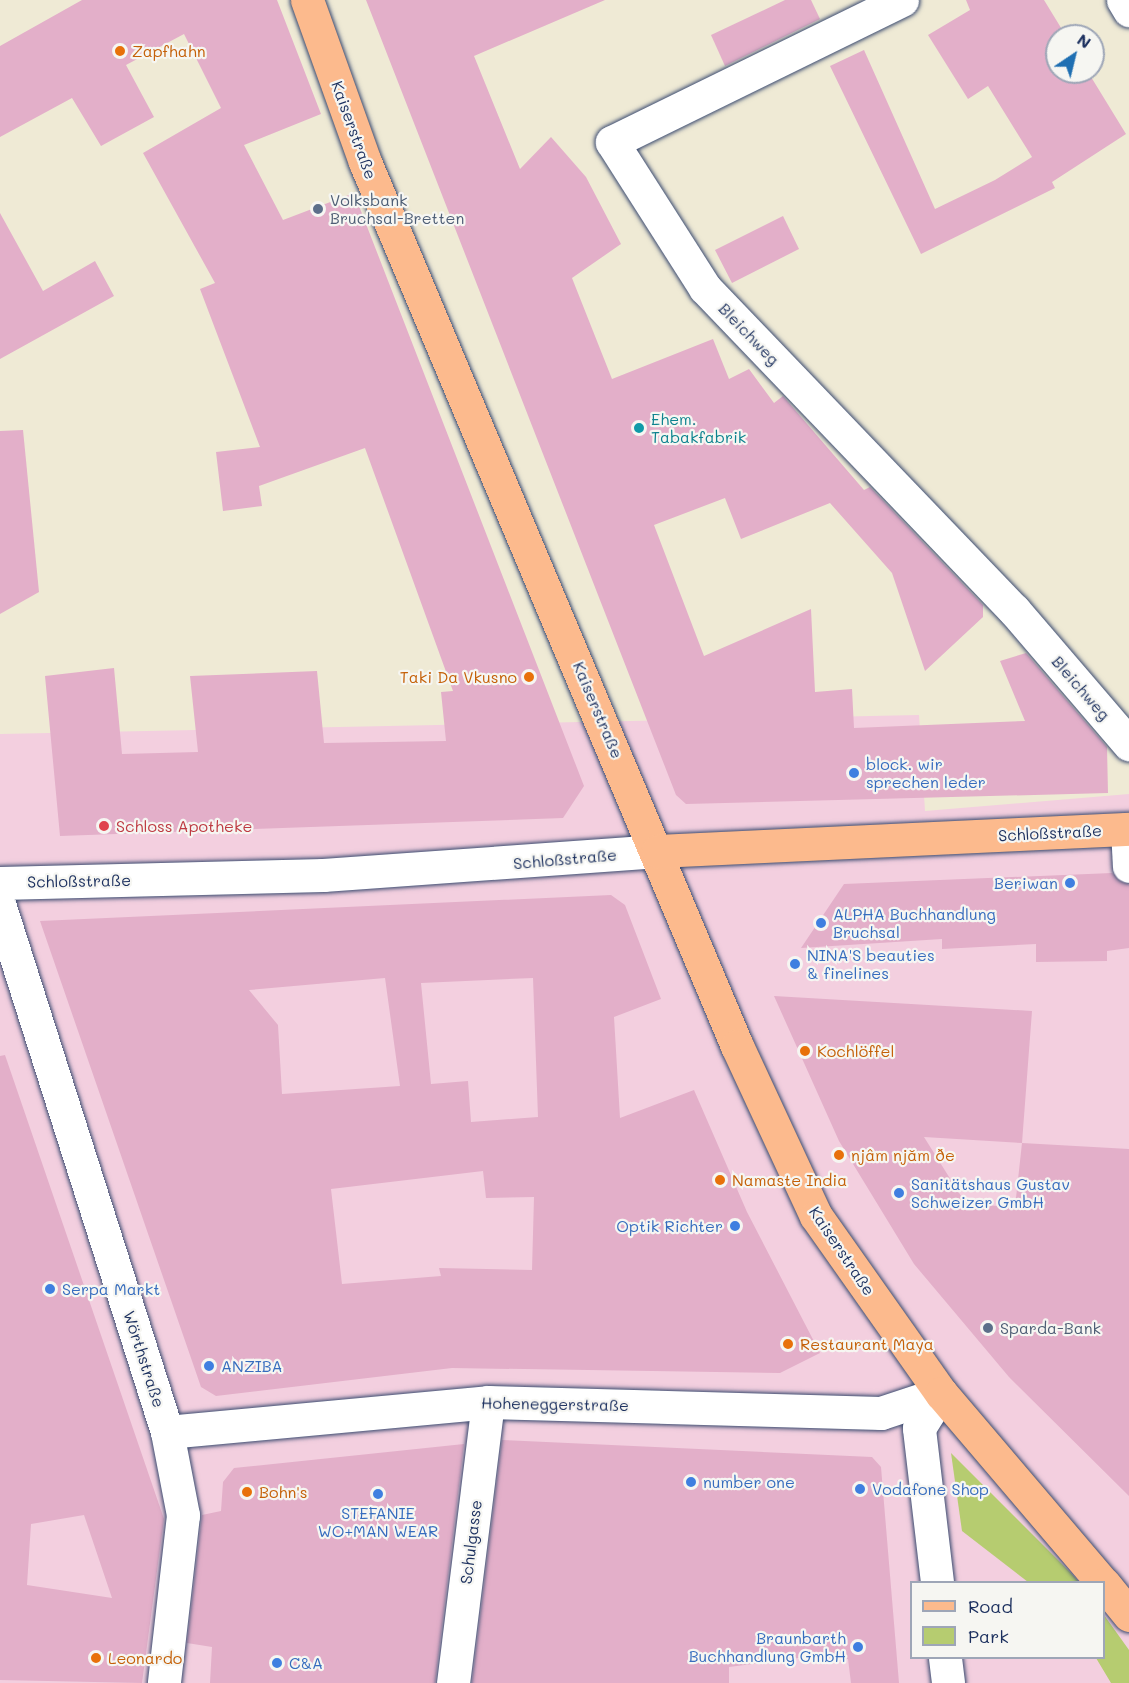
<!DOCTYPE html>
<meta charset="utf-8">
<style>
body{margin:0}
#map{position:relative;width:1129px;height:1683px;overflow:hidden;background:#efead5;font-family:Mali,sans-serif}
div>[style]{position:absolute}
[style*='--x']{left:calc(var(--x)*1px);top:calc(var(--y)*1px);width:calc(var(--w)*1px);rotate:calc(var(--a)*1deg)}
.built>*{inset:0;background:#f3cfdf}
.green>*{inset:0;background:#b6cc70}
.building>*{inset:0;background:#e3afc9}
.roads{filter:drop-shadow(0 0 2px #3b4b70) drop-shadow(0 0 2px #3b4b70)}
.minor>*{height:33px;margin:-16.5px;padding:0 16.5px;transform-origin:16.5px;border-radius:16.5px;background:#fff}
.major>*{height:33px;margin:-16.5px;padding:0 16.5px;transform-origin:16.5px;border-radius:16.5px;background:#fcba8d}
.dots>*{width:16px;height:16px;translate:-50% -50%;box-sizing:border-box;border:3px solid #f6f6f2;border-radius:50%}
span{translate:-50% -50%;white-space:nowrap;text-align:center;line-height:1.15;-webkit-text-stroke:4.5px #f6f6f2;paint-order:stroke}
.food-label{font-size:16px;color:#c56008}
.left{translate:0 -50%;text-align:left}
.right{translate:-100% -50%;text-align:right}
.street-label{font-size:16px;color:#1b2f5e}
.service-label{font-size:16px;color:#4e5e75}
.culture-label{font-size:16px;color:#0d838f}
.shop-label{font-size:16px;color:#366cbe}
.health-label{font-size:16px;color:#be3a42}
.legend{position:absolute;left:910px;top:1581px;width:195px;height:78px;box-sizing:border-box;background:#f6f6f2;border:2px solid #9ea6b7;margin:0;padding:8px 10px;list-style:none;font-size:18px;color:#1b2f5e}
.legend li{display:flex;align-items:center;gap:12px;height:30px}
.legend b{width:30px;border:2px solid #9ea6b7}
.north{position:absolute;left:1045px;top:24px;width:60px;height:60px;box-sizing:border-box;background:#f6f6f2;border:2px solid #9ea6b7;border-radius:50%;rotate:35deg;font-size:16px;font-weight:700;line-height:24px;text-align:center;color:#1b2f5e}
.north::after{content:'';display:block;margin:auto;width:21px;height:27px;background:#1f6fb2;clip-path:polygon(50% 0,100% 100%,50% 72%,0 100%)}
</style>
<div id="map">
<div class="built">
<div style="clip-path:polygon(evenodd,919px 715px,925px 811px,1129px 794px,1129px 1683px,0 1683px,0 734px,919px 715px,912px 1582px,1104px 1582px,1104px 1658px,912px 1658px,912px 1582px)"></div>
</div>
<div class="green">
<div style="clip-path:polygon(951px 1453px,1071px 1573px,1079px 1582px,1028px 1582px,962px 1531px)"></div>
<div style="clip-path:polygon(1104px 1615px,1129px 1650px,1129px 1683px,1111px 1683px,1096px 1658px,1104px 1658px)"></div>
</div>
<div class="building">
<div style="clip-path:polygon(82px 0,277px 0,321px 114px,244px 145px,283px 220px,354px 193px,584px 786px,563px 818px,60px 836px,45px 676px,114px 668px,122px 754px,198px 752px,190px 676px,317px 671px,324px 743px,446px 741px,441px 692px,453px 691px,365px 448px,259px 486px,262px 506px,223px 511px,216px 452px,260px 447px,200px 289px,215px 283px,143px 153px,221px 108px,184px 34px,126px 65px,154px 117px,101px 146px,72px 98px,0 137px,0 46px)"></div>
<div style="clip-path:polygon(366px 0,605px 0,474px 56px,520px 169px,551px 137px,586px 177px,621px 244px,572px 278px,612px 379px,713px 339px,729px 379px,749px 369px,774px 403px,783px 396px,864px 490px,870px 487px,983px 605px,983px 617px,925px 671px,892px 573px,830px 503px,741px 539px,725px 498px,654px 525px,704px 656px,811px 609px,815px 692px,852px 689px,854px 728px,1025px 721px,1000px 661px,1026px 653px,1107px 747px,1108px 793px,686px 804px,676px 795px)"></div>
<div style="clip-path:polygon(785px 0,811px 0,820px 19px,725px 66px,711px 35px)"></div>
<div style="clip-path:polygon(966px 0,1044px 0,1066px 36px,1057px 36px,1057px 72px,1088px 72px,1126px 134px,1052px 182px,1055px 188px,921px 254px,830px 66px,864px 50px,935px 209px,995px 180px,1032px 157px,988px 86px,968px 99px,928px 35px,970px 10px)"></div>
<div style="clip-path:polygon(0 213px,43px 291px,95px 261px,114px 296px,0 359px)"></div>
<div style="clip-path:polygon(783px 216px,799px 249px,732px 283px,715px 250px)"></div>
<div style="clip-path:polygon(23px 430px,39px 592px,0 614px,0 431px)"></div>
<div style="clip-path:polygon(1112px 873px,1129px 885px,1129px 948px,1107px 951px,1107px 961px,1036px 962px,1036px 944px,942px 949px,942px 939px,801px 948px,844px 884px)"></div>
<div style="clip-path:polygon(evenodd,611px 895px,625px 905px,661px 999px,614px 1017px,620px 1118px,694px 1090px,747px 1212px,820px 1353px,780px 1373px,452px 1368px,216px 1396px,201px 1387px,40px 921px,611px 895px,385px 978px,400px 1086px,282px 1094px,278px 1025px,249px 990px,385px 978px,611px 895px,533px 978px,538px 1117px,471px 1122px,468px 1081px,431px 1084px,421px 983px,533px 978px,611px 895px,483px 1171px,486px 1198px,534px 1197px,532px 1270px,439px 1268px,441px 1276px,342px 1284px,331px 1189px,483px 1171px)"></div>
<div style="clip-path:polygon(evenodd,774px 996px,1032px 1011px,1022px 1143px,1129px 1149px,1129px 1496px,1009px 1377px,914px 1264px,839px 1141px,774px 996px,924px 1137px,1022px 1143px,1015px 1207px,966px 1204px,924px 1137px)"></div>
<div style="clip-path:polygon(evenodd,5px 1055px,164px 1519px,142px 1683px,0 1680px,0 1056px,5px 1055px,84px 1515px,112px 1598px,27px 1585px,31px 1524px,84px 1515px)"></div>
<div style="clip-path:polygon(502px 1440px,872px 1457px,881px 1467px,899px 1683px,851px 1683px,848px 1659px,806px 1657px,729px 1667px,729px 1683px,472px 1683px)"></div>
<div style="clip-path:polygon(464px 1444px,435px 1683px,210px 1683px,212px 1647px,187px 1643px,202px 1515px,221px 1511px,223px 1482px,234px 1468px)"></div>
</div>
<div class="roads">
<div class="minor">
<div style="--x:902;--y:0;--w:323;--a:153.9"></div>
<div style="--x:612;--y:142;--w:173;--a:57.5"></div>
<div style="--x:705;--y:288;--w:446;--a:46.2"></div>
<div style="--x:1014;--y:610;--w:177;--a:49.4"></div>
<div style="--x:1123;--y:0;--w:12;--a:59"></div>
<div style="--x:1127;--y:829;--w:37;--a:87"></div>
<div style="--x:0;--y:883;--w:323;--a:-1.4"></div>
<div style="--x:323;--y:875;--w:336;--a:-4.1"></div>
<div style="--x:0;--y:907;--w:551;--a:72.35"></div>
<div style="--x:167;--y:1432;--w:85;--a:79.1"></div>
<div style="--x:183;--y:1515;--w:169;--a:96.5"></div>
<div style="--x:167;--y:1432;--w:322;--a:-5.3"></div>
<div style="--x:488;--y:1402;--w:393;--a:1.6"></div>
<div style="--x:881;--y:1413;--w:63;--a:-18.4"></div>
<div style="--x:937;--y:1582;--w:155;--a:-96.7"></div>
<div style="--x:919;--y:1428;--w:41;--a:-57.8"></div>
<div style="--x:945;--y:1658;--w:25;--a:83"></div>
<div style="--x:453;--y:1683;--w:283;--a:-82.9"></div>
</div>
<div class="major">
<div style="--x:307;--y:0;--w:172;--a:70.3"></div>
<div style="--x:365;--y:162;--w:959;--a:67.18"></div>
<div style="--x:737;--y:1046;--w:187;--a:65.1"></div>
<div style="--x:816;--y:1216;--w:217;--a:54.8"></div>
<div style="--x:941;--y:1393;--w:248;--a:49.6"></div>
<div style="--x:658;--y:851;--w:472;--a:-2.7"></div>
<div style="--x:1104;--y:1584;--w:40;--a:51"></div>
</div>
</div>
<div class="dots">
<div style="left:120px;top:51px;background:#e8710a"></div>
<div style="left:318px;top:209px;background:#5c6f8a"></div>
<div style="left:639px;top:428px;background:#0f9aa8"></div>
<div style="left:529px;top:677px;background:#e8710a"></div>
<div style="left:854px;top:773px;background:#3f7fe0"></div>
<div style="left:104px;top:826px;background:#e0444e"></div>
<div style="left:1070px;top:883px;background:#3f7fe0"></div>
<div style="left:821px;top:923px;background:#3f7fe0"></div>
<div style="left:795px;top:964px;background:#3f7fe0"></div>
<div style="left:805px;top:1051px;background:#e8710a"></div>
<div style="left:839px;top:1155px;background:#e8710a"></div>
<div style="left:720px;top:1180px;background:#e8710a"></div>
<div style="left:899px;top:1193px;background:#3f7fe0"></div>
<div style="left:735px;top:1226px;background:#3f7fe0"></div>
<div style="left:50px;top:1289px;background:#3f7fe0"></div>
<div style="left:988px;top:1328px;background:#5c6f8a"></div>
<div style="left:788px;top:1344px;background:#e8710a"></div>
<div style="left:209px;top:1366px;background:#3f7fe0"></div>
<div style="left:691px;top:1482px;background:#3f7fe0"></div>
<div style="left:860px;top:1489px;background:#3f7fe0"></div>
<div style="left:247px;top:1492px;background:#e8710a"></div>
<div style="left:378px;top:1494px;background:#3f7fe0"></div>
<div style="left:858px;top:1647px;background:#3f7fe0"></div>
<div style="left:96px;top:1658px;background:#e8710a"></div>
<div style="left:277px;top:1663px;background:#3f7fe0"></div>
</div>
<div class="food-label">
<span class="left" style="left:132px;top:51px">Zapfhahn</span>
<span class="right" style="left:517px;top:677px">Taki Da Vkusno</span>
<span class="left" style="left:817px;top:1051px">Kochlöffel</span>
<span class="left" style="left:851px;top:1155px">njâm njăm ðe</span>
<span class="left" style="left:732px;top:1180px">Namaste India</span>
<span class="left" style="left:800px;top:1344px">Restaurant Maya</span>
<span class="left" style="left:259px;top:1492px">Bohn's</span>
<span class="left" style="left:108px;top:1658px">Leonardo</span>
</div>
<div class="street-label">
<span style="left:354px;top:130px;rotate:70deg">Kaiserstraße</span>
<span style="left:749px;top:334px;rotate:46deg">Bleichweg</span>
<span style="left:1081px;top:688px;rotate:49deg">Bleichweg</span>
<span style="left:598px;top:710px;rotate:67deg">Kaiserstraße</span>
<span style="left:1050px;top:833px;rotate:-3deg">Schloßstraße</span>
<span style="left:565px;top:859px;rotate:-5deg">Schloßstraße</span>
<span style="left:79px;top:881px;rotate:-1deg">Schloßstraße</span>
<span style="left:842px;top:1251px;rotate:56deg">Kaiserstraße</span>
<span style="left:144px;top:1359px;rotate:72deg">Wörthstraße</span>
<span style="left:555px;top:1404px;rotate:1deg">Hoheneggerstraße</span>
<span style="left:471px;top:1542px;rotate:-83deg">Schulgasse</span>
</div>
<div class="service-label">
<span class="left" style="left:330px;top:209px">Volksbank<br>Bruchsal-Bretten</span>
<span class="left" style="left:1000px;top:1328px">Sparda-Bank</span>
</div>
<div class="culture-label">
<span class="left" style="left:651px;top:428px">Ehem.<br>Tabakfabrik</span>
</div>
<div class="shop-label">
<span class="left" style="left:866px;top:773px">block. wir<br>sprechen leder</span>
<span class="right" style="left:1058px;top:883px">Beriwan</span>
<span class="left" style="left:833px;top:923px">ALPHA Buchhandlung<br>Bruchsal</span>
<span class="left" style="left:807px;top:964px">NINA'S beauties<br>&amp; finelines</span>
<span class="left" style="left:911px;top:1193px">Sanitätshaus Gustav<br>Schweizer GmbH</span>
<span class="right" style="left:723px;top:1226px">Optik Richter</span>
<span class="left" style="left:62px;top:1289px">Serpa Markt</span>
<span class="left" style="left:221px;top:1366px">ANZIBA</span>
<span class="left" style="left:703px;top:1482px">number one</span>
<span class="left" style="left:872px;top:1489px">Vodafone Shop</span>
<span style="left:378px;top:1522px">STEFANIE<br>WO+MAN WEAR</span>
<span class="right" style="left:846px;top:1647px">Braunbarth<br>Buchhandlung GmbH</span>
<span class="left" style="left:289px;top:1663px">C&amp;A</span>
</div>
<div class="health-label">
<span class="left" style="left:116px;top:826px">Schloss Apotheke</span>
</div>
<ul class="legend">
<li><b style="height:8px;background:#fcba8d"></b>Road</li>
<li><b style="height:16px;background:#b6cc70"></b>Park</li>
</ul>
<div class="north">N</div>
</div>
